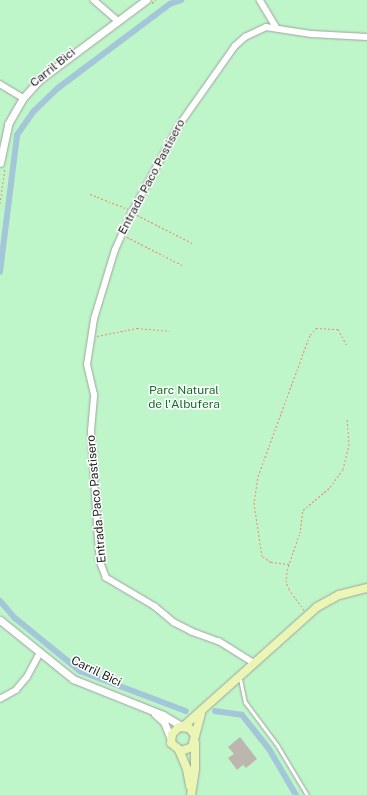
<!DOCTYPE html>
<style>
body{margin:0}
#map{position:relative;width:367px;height:795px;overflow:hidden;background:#eceae1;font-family:"Public Sans",sans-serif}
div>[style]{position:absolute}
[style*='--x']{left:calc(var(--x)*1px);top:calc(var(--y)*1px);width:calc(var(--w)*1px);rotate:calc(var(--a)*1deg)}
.park>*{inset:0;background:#bef6c9}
.canal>*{height:6px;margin:-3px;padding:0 3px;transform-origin:3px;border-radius:3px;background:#a3c6d9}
.building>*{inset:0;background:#bcb6ae}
.path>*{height:1px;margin-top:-0.5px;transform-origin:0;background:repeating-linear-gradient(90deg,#f3896b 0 2px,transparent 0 4px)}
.roads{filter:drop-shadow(0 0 1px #a2a2a2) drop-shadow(0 0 1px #a2a2a2)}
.service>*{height:3px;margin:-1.5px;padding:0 1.5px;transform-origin:1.5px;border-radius:1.5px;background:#fff}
.minor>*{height:5.5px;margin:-2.75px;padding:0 2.75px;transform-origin:2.75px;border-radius:2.75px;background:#fff}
.tertiary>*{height:7px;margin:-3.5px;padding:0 3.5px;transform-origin:3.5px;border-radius:3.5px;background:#fff}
.secondary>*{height:8px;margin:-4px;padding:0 4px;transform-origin:4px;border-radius:4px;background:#ebf6b5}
span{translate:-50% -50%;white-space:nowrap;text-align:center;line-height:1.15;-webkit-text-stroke:3px #fff;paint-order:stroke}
.street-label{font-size:12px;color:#1b1b1b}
.park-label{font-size:12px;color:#107224}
</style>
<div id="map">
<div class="park">
<div style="clip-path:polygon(0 0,367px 0,367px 795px,0 795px)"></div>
</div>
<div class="canal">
<div style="--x:0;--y:272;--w:138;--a:-82.9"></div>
<div style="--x:17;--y:135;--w:29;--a:-55"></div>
<div style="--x:34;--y:111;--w:33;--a:-44"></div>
<div style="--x:58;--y:88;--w:140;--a:-36.9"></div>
<div style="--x:170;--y:4;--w:12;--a:-20"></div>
<div style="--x:0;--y:601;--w:23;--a:49"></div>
<div style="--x:15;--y:618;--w:84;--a:39.2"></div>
<div style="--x:80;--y:671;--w:113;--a:20.7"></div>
<div style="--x:215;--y:711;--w:27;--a:8"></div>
<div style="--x:242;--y:715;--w:43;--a:51.5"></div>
<div style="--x:269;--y:749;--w:53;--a:59.6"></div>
</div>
<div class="building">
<div style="clip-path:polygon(240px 737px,257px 759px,246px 768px,243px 765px,237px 770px,228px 758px,234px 754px,228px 747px)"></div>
</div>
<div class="path">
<div style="--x:152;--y:3;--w:5;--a:-37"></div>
<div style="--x:90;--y:194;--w:41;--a:21.5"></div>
<div style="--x:0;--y:203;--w:36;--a:-82"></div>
<div style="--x:137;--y:215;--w:64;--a:27"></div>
<div style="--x:127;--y:237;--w:64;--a:27"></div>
<div style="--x:97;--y:336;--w:41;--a:-11.3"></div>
<div style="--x:137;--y:328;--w:33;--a:5"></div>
<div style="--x:289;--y:564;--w:18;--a:-174"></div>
<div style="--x:271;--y:562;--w:11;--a:-146"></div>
<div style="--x:262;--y:556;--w:53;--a:-98.7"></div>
<div style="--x:254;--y:504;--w:28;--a:-82"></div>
<div style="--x:258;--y:476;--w:150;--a:-69.8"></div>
<div style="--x:310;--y:335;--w:9;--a:-49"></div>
<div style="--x:316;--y:328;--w:22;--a:3"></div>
<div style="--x:338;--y:329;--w:19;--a:62"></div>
<div style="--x:304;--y:610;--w:26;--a:-126"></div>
<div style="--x:289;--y:589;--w:8;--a:-113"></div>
<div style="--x:286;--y:582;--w:12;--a:-85"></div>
<div style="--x:287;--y:570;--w:39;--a:-71"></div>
<div style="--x:300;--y:533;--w:23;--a:-83"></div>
<div style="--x:303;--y:510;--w:35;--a:-40"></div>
<div style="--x:330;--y:487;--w:22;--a:-54"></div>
<div style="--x:343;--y:469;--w:25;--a:-76"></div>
<div style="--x:349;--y:445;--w:26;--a:-94"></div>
</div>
<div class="roads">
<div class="service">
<div style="--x:240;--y:679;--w:24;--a:78"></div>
<div style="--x:245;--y:702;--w:54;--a:53.3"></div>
<div style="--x:277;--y:745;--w:58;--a:59"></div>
</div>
<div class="minor">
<div style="--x:94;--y:0;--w:32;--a:41"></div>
<div style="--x:260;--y:0;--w:31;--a:59"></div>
<div style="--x:0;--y:84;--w:27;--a:31"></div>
<div style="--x:253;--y:663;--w:40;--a:-148"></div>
<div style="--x:219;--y:642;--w:29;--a:-160"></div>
<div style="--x:192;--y:632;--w:20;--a:-153"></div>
<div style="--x:174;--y:623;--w:25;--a:-140"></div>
<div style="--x:155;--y:607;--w:57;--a:-149.4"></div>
<div style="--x:106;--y:578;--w:17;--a:-111"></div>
<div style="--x:100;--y:562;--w:38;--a:-95"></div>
<div style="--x:97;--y:524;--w:93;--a:-93.7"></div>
<div style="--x:91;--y:431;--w:36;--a:-85"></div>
<div style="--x:94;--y:395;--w:31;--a:-103"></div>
<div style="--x:87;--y:365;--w:47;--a:-81.3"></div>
<div style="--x:94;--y:319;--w:72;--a:-73.1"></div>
<div style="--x:115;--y:250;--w:42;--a:-65.9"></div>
<div style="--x:132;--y:212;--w:100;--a:-61.4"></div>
<div style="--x:180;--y:124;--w:95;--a:-54.8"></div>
<div style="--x:235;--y:46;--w:13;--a:-42"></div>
<div style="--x:245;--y:37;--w:23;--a:-25"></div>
<div style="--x:266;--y:27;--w:47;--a:8.7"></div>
<div style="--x:312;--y:34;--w:55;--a:3.1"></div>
<div style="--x:0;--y:699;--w:18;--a:-29"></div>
<div style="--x:16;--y:690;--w:17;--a:-50"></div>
<div style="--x:27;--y:677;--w:26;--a:-62"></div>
</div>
<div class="tertiary">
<div style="--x:0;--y:163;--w:40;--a:-78"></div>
<div style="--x:8;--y:124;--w:30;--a:-60"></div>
<div style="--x:23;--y:98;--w:24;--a:-48"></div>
<div style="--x:39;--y:80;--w:134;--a:-36.8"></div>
<div style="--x:0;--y:620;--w:94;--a:38.9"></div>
<div style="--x:73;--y:679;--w:97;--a:21.8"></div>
<div style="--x:163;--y:715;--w:21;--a:31"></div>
<div style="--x:155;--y:714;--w:12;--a:42"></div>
<div style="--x:164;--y:722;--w:18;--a:68"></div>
</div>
<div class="secondary">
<div style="--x:184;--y:726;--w:178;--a:-41.8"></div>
<div style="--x:317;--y:607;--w:25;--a:-29"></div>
<div style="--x:339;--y:595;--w:29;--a:-14"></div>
<div style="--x:195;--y:735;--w:9;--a:-131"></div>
<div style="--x:189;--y:728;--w:10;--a:-174"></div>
<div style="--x:179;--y:727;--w:10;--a:135"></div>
<div style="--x:172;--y:734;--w:9;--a:96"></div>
<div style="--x:171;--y:743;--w:13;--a:39"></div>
<div style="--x:181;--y:751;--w:12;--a:-20"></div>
<div style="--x:192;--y:747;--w:35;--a:-75"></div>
<div style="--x:179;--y:750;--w:21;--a:67"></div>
<div style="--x:187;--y:769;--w:17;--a:80"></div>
<div style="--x:191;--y:795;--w:26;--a:-81"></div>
<div style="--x:195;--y:769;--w:26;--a:-90"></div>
</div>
</div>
<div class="street-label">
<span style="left:53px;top:68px;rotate:-39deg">Carril Bici</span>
<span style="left:152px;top:177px;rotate:-62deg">Entrada Paco Pastisero</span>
<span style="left:97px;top:499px;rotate:-95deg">Entrada Paco Pastisero</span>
<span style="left:96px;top:672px;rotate:26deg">Carril Bici</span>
</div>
<div class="park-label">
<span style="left:184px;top:398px">Parc Natural<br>de l'Albufera</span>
</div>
</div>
